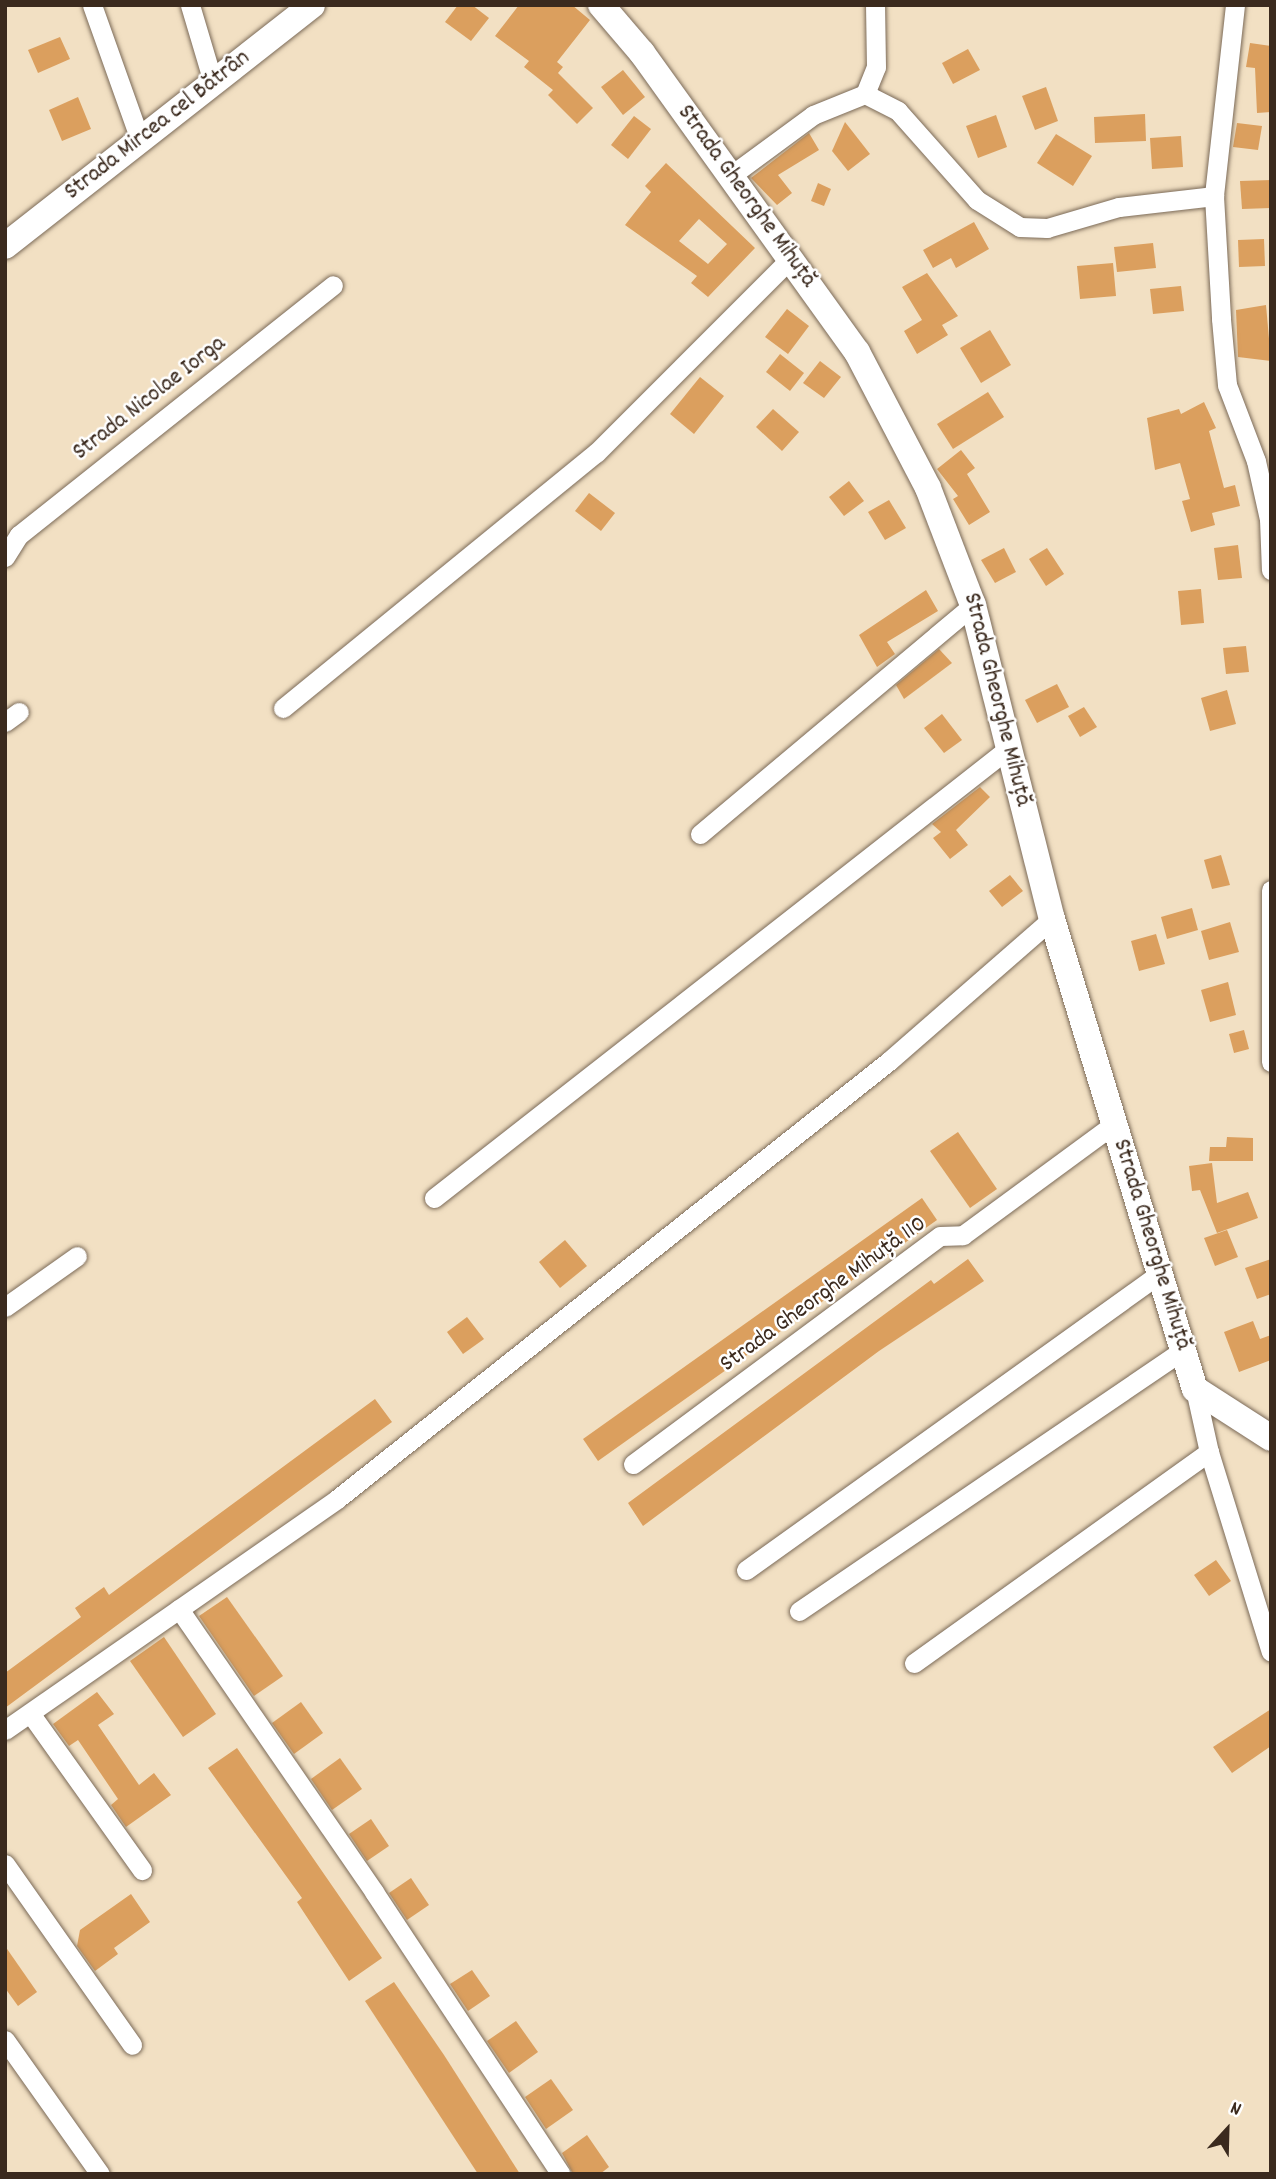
<!DOCTYPE html>
<meta charset="utf-8">
<style>
body{margin:0}
#map{position:relative;width:1276px;height:2179px;overflow:hidden;background:#f2e0c3;font-family:Dekko,sans-serif}
div>[style]{position:absolute}
[style*='--x']{left:calc(var(--x)*1px);top:calc(var(--y)*1px);width:calc(var(--w)*1px);rotate:calc(var(--a)*1deg)}
.building>*{inset:0;background:#db9f5e}
.roads{filter:drop-shadow(0 0 2px #7b6a58) drop-shadow(0 0 2px #7b6a58)}
.street>*{height:19px;margin:-9.5px;padding:0 9.5px;transform-origin:9.5px;border-radius:9.5px;background:#fff}
.secondary>*{height:26px;margin:-13px;padding:0 13px;transform-origin:13px;border-radius:13px;background:#fff}
span{translate:-50% -50%;white-space:nowrap;text-align:center;line-height:1.15;-webkit-text-stroke:5px #fff;paint-order:stroke}
.street-label{font-size:24px;color:#3b2a1e}
.frame{position:absolute;inset:0;border:7px solid #3b2a1e;pointer-events:none}
.north{position:absolute;left:1192px;top:2095px;width:70px;height:70px;-webkit-text-stroke:5px #fff;paint-order:stroke;rotate:22deg;font-size:19px;font-weight:700;line-height:28px;text-align:center;color:#3b2a1e}
.north::after{content:'';display:block;margin:auto;width:24px;height:32px;background:#3b2a1e;clip-path:polygon(50% 0,100% 100%,50% 72%,0 100%)}
</style>
<div id="map">
<div class="building">
<div style="clip-path:polygon(458px 5px,472px 5px,489px 18px,471px 41px,445px 22px)"></div>
<div style="clip-path:polygon(519px 5px,572px 5px,590px 20px,557px 62px,563px 67px,558px 73px,593px 108px,577px 124px,548px 95px,553px 90px,524px 67px,529px 61px,495px 36px)"></div>
<div style="clip-path:polygon(60px 37px,70px 59px,38px 73px,28px 50px)"></div>
<div style="clip-path:polygon(1250px 43px,1271px 46px,1271px 112px,1257px 113px,1255px 68px,1246px 67px)"></div>
<div style="clip-path:polygon(968px 49px,980px 70px,953px 84px,942px 63px)"></div>
<div style="clip-path:polygon(623px 70px,645px 97px,623px 115px,601px 87px)"></div>
<div style="clip-path:polygon(1046px 87px,1058px 121px,1035px 130px,1022px 96px)"></div>
<div style="clip-path:polygon(78px 97px,91px 129px,62px 141px,49px 110px)"></div>
<div style="clip-path:polygon(1145px 114px,1146px 141px,1095px 143px,1094px 117px)"></div>
<div style="clip-path:polygon(996px 115px,1007px 147px,978px 158px,966px 126px)"></div>
<div style="clip-path:polygon(634px 116px,651px 129px,628px 159px,611px 145px)"></div>
<div style="clip-path:polygon(845px 122px,870px 154px,848px 171px,832px 151px)"></div>
<div style="clip-path:polygon(1237px 123px,1262px 126px,1258px 150px,1233px 147px)"></div>
<div style="clip-path:polygon(809px 133px,819px 150px,778px 175px,792px 193px,777px 205px,751px 178px)"></div>
<div style="clip-path:polygon(1056px 134px,1092px 156px,1073px 186px,1037px 163px)"></div>
<div style="clip-path:polygon(1181px 136px,1183px 167px,1152px 169px,1150px 138px)"></div>
<div style="clip-path:polygon(evenodd,666px 163px,755px 248px,708px 297px,691px 283px,697px 276px,625px 225px,651px 192px,645px 186px,666px 163px,699px 219px,727px 244px,708px 264px,679px 241px,699px 219px)"></div>
<div style="clip-path:polygon(1271px 180px,1271px 208px,1242px 209px,1240px 181px)"></div>
<div style="clip-path:polygon(818px 183px,831px 189px,824px 206px,811px 201px)"></div>
<div style="clip-path:polygon(974px 222px,989px 249px,956px 268px,951px 258px,933px 268px,923px 250px)"></div>
<div style="clip-path:polygon(1264px 239px,1265px 266px,1239px 267px,1238px 240px)"></div>
<div style="clip-path:polygon(1153px 243px,1156px 268px,1117px 272px,1114px 247px)"></div>
<div style="clip-path:polygon(1113px 263px,1116px 296px,1080px 299px,1077px 266px)"></div>
<div style="clip-path:polygon(927px 273px,958px 316px,942px 325px,948px 335px,917px 354px,904px 331px,922px 320px,902px 287px)"></div>
<div style="clip-path:polygon(1181px 286px,1184px 311px,1153px 314px,1150px 289px)"></div>
<div style="clip-path:polygon(1266px 305px,1271px 361px,1238px 357px,1236px 310px)"></div>
<div style="clip-path:polygon(787px 309px,809px 326px,788px 354px,765px 337px)"></div>
<div style="clip-path:polygon(990px 330px,1011px 365px,981px 383px,960px 348px)"></div>
<div style="clip-path:polygon(780px 354px,804px 373px,790px 391px,766px 372px)"></div>
<div style="clip-path:polygon(820px 361px,841px 377px,824px 398px,803px 383px)"></div>
<div style="clip-path:polygon(700px 377px,724px 396px,694px 434px,670px 414px)"></div>
<div style="clip-path:polygon(988px 392px,1004px 417px,953px 449px,937px 424px)"></div>
<div style="clip-path:polygon(1204px 402px,1216px 428px,1209px 431px,1224px 488px,1235px 485px,1240px 506px,1212px 513px,1215px 525px,1191px 532px,1182px 501px,1190px 499px,1180px 463px,1155px 470px,1147px 418px,1179px 409px,1181px 414px)"></div>
<div style="clip-path:polygon(773px 409px,799px 432px,782px 451px,756px 427px)"></div>
<div style="clip-path:polygon(961px 450px,975px 468px,967px 474px,990px 512px,969px 525px,953px 499px,958px 496px,937px 469px)"></div>
<div style="clip-path:polygon(849px 481px,864px 501px,844px 516px,829px 497px)"></div>
<div style="clip-path:polygon(589px 493px,615px 513px,601px 531px,575px 511px)"></div>
<div style="clip-path:polygon(889px 500px,906px 528px,885px 540px,868px 512px)"></div>
<div style="clip-path:polygon(1238px 545px,1242px 578px,1218px 580px,1214px 548px)"></div>
<div style="clip-path:polygon(1004px 548px,1016px 572px,995px 583px,981px 560px)"></div>
<div style="clip-path:polygon(1047px 548px,1064px 574px,1046px 586px,1029px 559px)"></div>
<div style="clip-path:polygon(1201px 589px,1204px 623px,1181px 625px,1178px 591px)"></div>
<div style="clip-path:polygon(926px 590px,938px 611px,887px 642px,895px 654px,877px 667px,859px 635px)"></div>
<div style="clip-path:polygon(1246px 646px,1249px 672px,1226px 674px,1223px 648px)"></div>
<div style="clip-path:polygon(939px 649px,952px 663px,904px 699px,896px 685px)"></div>
<div style="clip-path:polygon(1057px 684px,1069px 707px,1037px 723px,1025px 700px)"></div>
<div style="clip-path:polygon(1227px 690px,1236px 724px,1210px 731px,1201px 698px)"></div>
<div style="clip-path:polygon(1084px 707px,1097px 727px,1080px 737px,1068px 716px)"></div>
<div style="clip-path:polygon(942px 714px,962px 740px,944px 753px,924px 728px)"></div>
<div style="clip-path:polygon(980px 787px,990px 797px,956px 830px,968px 845px,950px 859px,933px 838px,941px 832px,932px 824px)"></div>
<div style="clip-path:polygon(1221px 855px,1230px 885px,1212px 889px,1204px 860px)"></div>
<div style="clip-path:polygon(1010px 875px,1023px 891px,1002px 907px,989px 891px)"></div>
<div style="clip-path:polygon(1192px 908px,1198px 930px,1167px 939px,1161px 917px)"></div>
<div style="clip-path:polygon(1230px 922px,1239px 952px,1209px 960px,1201px 931px)"></div>
<div style="clip-path:polygon(1156px 934px,1165px 964px,1139px 971px,1131px 941px)"></div>
<div style="clip-path:polygon(1228px 982px,1236px 1015px,1210px 1022px,1201px 990px)"></div>
<div style="clip-path:polygon(1244px 1030px,1249px 1049px,1234px 1053px,1229px 1034px)"></div>
<div style="clip-path:polygon(958px 1132px,997px 1189px,970px 1208px,930px 1151px)"></div>
<div style="clip-path:polygon(1227px 1137px,1253px 1138px,1253px 1161px,1209px 1161px,1210px 1147px,1226px 1147px)"></div>
<div style="clip-path:polygon(1212px 1163px,1217px 1203px,1248px 1192px,1258px 1218px,1217px 1233px,1200px 1190px,1192px 1191px,1189px 1166px)"></div>
<div style="clip-path:polygon(922px 1198px,937px 1220px,598px 1461px,583px 1439px)"></div>
<div style="clip-path:polygon(1227px 1230px,1238px 1257px,1215px 1266px,1204px 1238px)"></div>
<div style="clip-path:polygon(565px 1240px,587px 1266px,560px 1288px,539px 1262px)"></div>
<div style="clip-path:polygon(968px 1259px,984px 1281px,879px 1351px,643px 1526px,628px 1503px,931px 1280px,934px 1284px)"></div>
<div style="clip-path:polygon(1271px 1259px,1271px 1294px,1257px 1299px,1245px 1268px)"></div>
<div style="clip-path:polygon(467px 1317px,484px 1339px,463px 1354px,447px 1332px)"></div>
<div style="clip-path:polygon(1253px 1321px,1260px 1339px,1271px 1335px,1271px 1360px,1239px 1372px,1224px 1332px)"></div>
<div style="clip-path:polygon(375px 1399px,392px 1422px,5px 1708px,5px 1673px,81px 1617px,75px 1608px,104px 1587px,109px 1595px)"></div>
<div style="clip-path:polygon(1216px 1560px,1231px 1581px,1209px 1596px,1194px 1575px)"></div>
<div style="clip-path:polygon(227px 1597px,283px 1676px,254px 1696px,199px 1616px)"></div>
<div style="clip-path:polygon(164px 1637px,216px 1714px,183px 1737px,130px 1661px)"></div>
<div style="clip-path:polygon(97px 1692px,114px 1714px,98px 1725px,139px 1785px,154px 1773px,171px 1795px,126px 1827px,111px 1805px,118px 1799px,78px 1740px,69px 1746px,53px 1724px)"></div>
<div style="clip-path:polygon(301px 1702px,323px 1733px,294px 1754px,272px 1723px)"></div>
<div style="clip-path:polygon(1271px 1709px,1271px 1746px,1232px 1773px,1213px 1747px)"></div>
<div style="clip-path:polygon(237px 1748px,382px 1958px,349px 1981px,297px 1902px,302px 1898px,208px 1768px)"></div>
<div style="clip-path:polygon(340px 1758px,362px 1789px,332px 1810px,311px 1779px)"></div>
<div style="clip-path:polygon(371px 1819px,389px 1846px,367px 1861px,349px 1834px)"></div>
<div style="clip-path:polygon(411px 1878px,429px 1905px,407px 1920px,389px 1893px)"></div>
<div style="clip-path:polygon(131px 1894px,150px 1922px,114px 1948px,118px 1954px,95px 1971px,77px 1946px,80px 1930px)"></div>
<div style="clip-path:polygon(5px 1946px,37px 1992px,18px 2006px,5px 1988px)"></div>
<div style="clip-path:polygon(472px 1970px,490px 1996px,468px 2011px,450px 1984px)"></div>
<div style="clip-path:polygon(394px 1982px,444px 2055px,520px 2174px,478px 2174px,457px 2142px,365px 2001px)"></div>
<div style="clip-path:polygon(516px 2021px,538px 2052px,509px 2073px,487px 2041px)"></div>
<div style="clip-path:polygon(551px 2079px,573px 2110px,546px 2129px,525px 2097px)"></div>
<div style="clip-path:polygon(587px 2135px,609px 2167px,600px 2174px,573px 2174px,562px 2153px)"></div>
</div>
<div class="roads">
<div class="street">
<div style="--x:92;--y:5;--w:143;--a:70.4"></div>
<div style="--x:190;--y:5;--w:80;--a:73.4"></div>
<div style="--x:1235;--y:5;--w:192;--a:96.3"></div>
<div style="--x:1214;--y:196;--w:123;--a:86.7"></div>
<div style="--x:1221;--y:319;--w:66;--a:84.8"></div>
<div style="--x:1227;--y:385;--w:81;--a:69.1"></div>
<div style="--x:1256;--y:461;--w:59;--a:77.4"></div>
<div style="--x:1269;--y:519;--w:51;--a:87.8"></div>
<div style="--x:865;--y:94;--w:29;--a:-68"></div>
<div style="--x:876;--y:67;--w:62;--a:-90.9"></div>
<div style="--x:729;--y:177;--w:104;--a:-36.4"></div>
<div style="--x:813;--y:115;--w:56;--a:-22"></div>
<div style="--x:865;--y:94;--w:37;--a:27"></div>
<div style="--x:898;--y:111;--w:119;--a:48.4"></div>
<div style="--x:977;--y:200;--w:51;--a:32.1"></div>
<div style="--x:1020;--y:227;--w:27;--a:2"></div>
<div style="--x:1047;--y:228;--w:75;--a:-16.3"></div>
<div style="--x:1119;--y:207;--w:96;--a:-6.6"></div>
<div style="--x:5;--y:557;--w:26;--a:-58"></div>
<div style="--x:19;--y:535;--w:401;--a:-38.5"></div>
<div style="--x:283;--y:708;--w:404;--a:-39.2"></div>
<div style="--x:596;--y:453;--w:274;--a:-45"></div>
<div style="--x:5;--y:722;--w:17;--a:-36"></div>
<div style="--x:700;--y:834;--w:356;--a:-40"></div>
<div style="--x:1271;--y:890;--w:172;--a:90"></div>
<div style="--x:434;--y:1198;--w:730;--a:-38.05"></div>
<div style="--x:5;--y:1307;--w:88;--a:-35.3"></div>
<div style="--x:1195;--y:1389;--w:65;--a:77.5"></div>
<div style="--x:1209;--y:1452;--w:209;--a:72.8"></div>
<div style="--x:633;--y:1464;--w:382;--a:-36.6"></div>
<div style="--x:940;--y:1236;--w:23;--a:-2"></div>
<div style="--x:963;--y:1235;--w:187;--a:-36.3"></div>
<div style="--x:746;--y:1570;--w:512;--a:-35.62"></div>
<div style="--x:179;--y:1609;--w:344;--a:55.4"></div>
<div style="--x:374;--y:1892;--w:338;--a:56.5"></div>
<div style="--x:799;--y:1611;--w:466;--a:-34.2"></div>
<div style="--x:914;--y:1663;--w:363;--a:-35.6"></div>
<div style="--x:30;--y:1713;--w:193;--a:54.5"></div>
<div style="--x:5;--y:1730;--w:404;--a:-34.8"></div>
<div style="--x:337;--y:1499;--w:705;--a:-38.43"></div>
<div style="--x:889;--y:1061;--w:216;--a:-41.1"></div>
<div style="--x:5;--y:1864;--w:221;--a:54.9"></div>
<div style="--x:5;--y:2040;--w:164;--a:54.7"></div>
</div>
<div class="secondary">
<div style="--x:601;--y:5;--w:63;--a:49.5"></div>
<div style="--x:642;--y:53;--w:368;--a:54.3"></div>
<div style="--x:857;--y:352;--w:153;--a:62.4"></div>
<div style="--x:928;--y:488;--w:125;--a:69"></div>
<div style="--x:973;--y:605;--w:324;--a:75.9"></div>
<div style="--x:1052;--y:919;--w:491;--a:73.1"></div>
<div style="--x:1195;--y:1389;--w:90;--a:32.8"></div>
<div style="--x:5;--y:246;--w:390;--a:-38.1"></div>
</div>
</div>
<div class="street-label">
<span style="left:158px;top:126px;rotate:-38deg">Strada Mircea cel Bătrân</span>
<span style="left:746px;top:197px;rotate:54deg">Strada Gheorghe Mihuță</span>
<span style="left:150px;top:399px;rotate:-38deg">Strada Nicolae Iorga</span>
<span style="left:996px;top:700px;rotate:76deg">Strada Gheorghe Mihuță</span>
<span style="left:1151px;top:1245px;rotate:73deg">Strada Gheorghe Mihuță</span>
<span style="left:824px;top:1295px;rotate:-36deg">Strada Gheorghe Mihuță 110</span>
</div>
<div class="frame"></div>
<div class="north">N</div>
</div>
